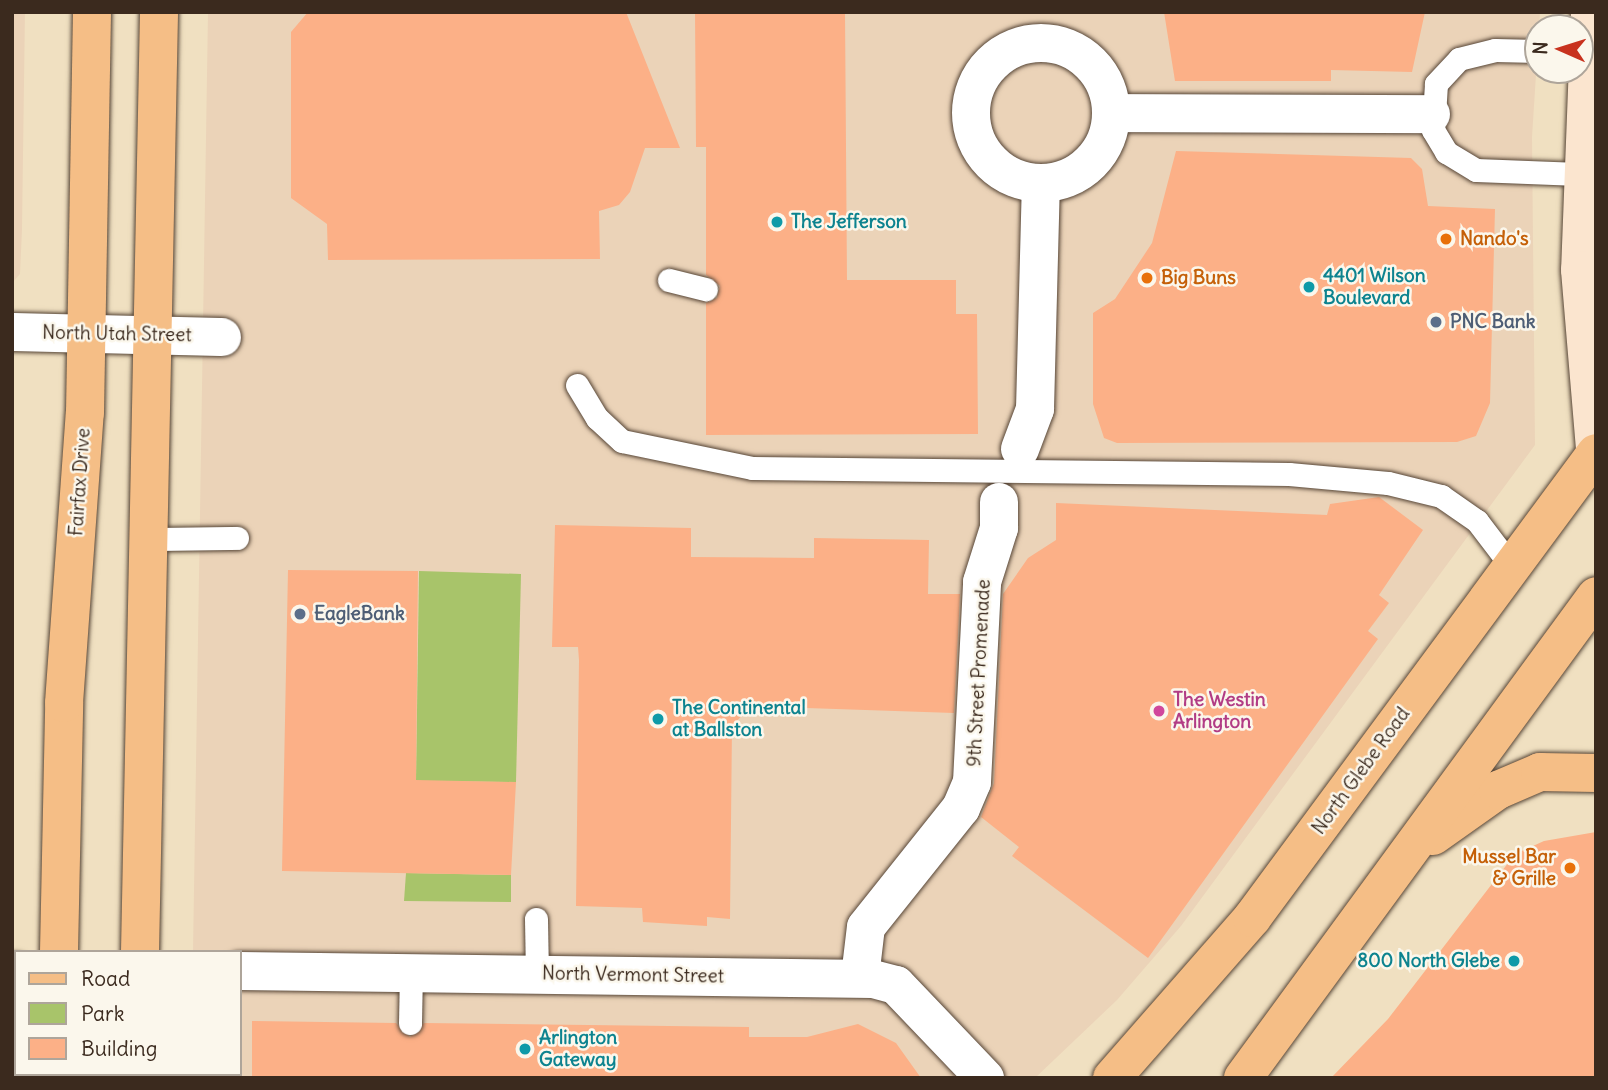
<!DOCTYPE html>
<style>
body{margin:0}
#map{position:relative;width:1608px;height:1090px;overflow:hidden;background:#f0e0c1;font-family:Delius,sans-serif}
div>[style]{position:absolute}
[style*='--x']{left:calc(var(--x)*1px);top:calc(var(--y)*1px);width:calc(var(--w)*1px);rotate:calc(var(--a)*1deg)}
.built>*{inset:0;background:#ebd3b8}
.green>*{inset:0;background:#a8c46a}
.building>*{inset:0;background:#fcb087}
.roads{filter:drop-shadow(0 0 2px #564536) drop-shadow(0 0 2px #564536)}
.lane>*{height:23px;margin:-11.5px;padding:0 11.5px;transform-origin:11.5px;border-radius:11.5px;background:#fff}
.street>*{height:38px;margin:-19px;padding:0 19px;transform-origin:19px;border-radius:19px;background:#fff}
.street>.ring{margin:-19px;padding:0;box-sizing:content-box;background:none;border:38px solid #fff;border-radius:50%}
.secondary>*{height:38px;margin:-19px;padding:0 19px;transform-origin:19px;border-radius:19px;background:#fbe5cf}
.primary>*{height:38px;margin:-19px;padding:0 19px;transform-origin:19px;border-radius:19px;background:#f5be86}
.dots>*{width:19px;height:19px;translate:-50% -50%;box-sizing:border-box;border:4px solid #fbf7ec;border-radius:50%}
span{translate:-50% -50%;white-space:nowrap;text-align:center;line-height:1.15;-webkit-text-stroke:5px #fbf7ec;paint-order:stroke}
.culture-label{font-size:19px;color:#0d838f;font-weight:700}
.left{translate:0 -50%;text-align:left}
.right{translate:-100% -50%;text-align:right}
.food-label{font-size:19px;color:#c56008;font-weight:700}
.service-label{font-size:19px;color:#4e5e75;font-weight:700}
.street-label{font-size:19px;color:#3b2a1e}
.hotel-label{font-size:19px;color:#b23c85;font-weight:700}
.frame{position:absolute;inset:0;border:14px solid #3b2a1e;pointer-events:none}
.legend{position:absolute;left:14px;top:950px;width:228px;height:126px;box-sizing:border-box;background:#fbf7ec;border:2px solid #aea59a;margin:0;padding:9px 12px;list-style:none;font-size:21px;color:#3b2a1e}
.legend li{display:flex;align-items:center;gap:14px;height:35px}
.legend b{width:35px;border:2px solid #aea59a}
.north{position:absolute;left:1524px;top:14px;width:70px;height:70px;box-sizing:border-box;background:#fbf7ec;border:2px solid #aea59a;border-radius:50%;rotate:273deg;font-size:19px;font-weight:700;line-height:28px;text-align:center;color:#3b2a1e}
.north::after{content:'';display:block;margin:auto;width:24px;height:32px;background:#c8321e;clip-path:polygon(50% 0,100% 100%,50% 72%,0 100%)}
</style>
<div id="map">
<div class="built">
<div style="clip-path:polygon(12px 12px,25px 12px,22px 230px,20px 274px,12px 283px)"></div>
<div style="clip-path:polygon(208px 12px,1540px 12px,1532px 137px,1535px 445px,1181px 926px,1117px 1000px,1035px 1078px,191px 1078px,240px 1074px,240px 952px,193px 952px)"></div>
</div>
<div class="green">
<div style="clip-path:polygon(419px 571px,521px 574px,516px 782px,416px 781px)"></div>
<div style="clip-path:polygon(406px 873px,511px 875px,511px 902px,404px 901px)"></div>
</div>
<div class="building">
<div style="clip-path:polygon(308px 12px,626px 12px,680px 148px,645px 148px,630px 192px,619px 205px,599px 211px,600px 259px,328px 260px,327px 224px,291px 198px,291px 32px)"></div>
<div style="clip-path:polygon(695px 12px,845px 12px,847px 280px,956px 280px,956px 314px,977px 314px,978px 434px,706px 435px,706px 303px,717px 298px,720px 286px,706px 275px,706px 147px,696px 147px)"></div>
<div style="clip-path:polygon(1164px 12px,1425px 12px,1412px 72px,1331px 70px,1331px 81px,1175px 81px)"></div>
<div style="clip-path:polygon(1176px 151px,1411px 158px,1422px 169px,1428px 206px,1495px 209px,1490px 403px,1476px 436px,1457px 442px,1117px 443px,1104px 438px,1093px 404px,1093px 313px,1115px 299px,1152px 243px)"></div>
<div style="clip-path:polygon(1379px 497px,1423px 530px,1379px 595px,1389px 603px,1368px 631px,1378px 639px,1148px 958px,1012px 856px,1019px 847px,981px 817px,994px 783px,1003px 594px,1028px 558px,1056px 540px,1056px 503px,1327px 515px,1330px 504px)"></div>
<div style="clip-path:polygon(555px 525px,691px 528px,691px 557px,814px 558px,814px 538px,929px 540px,928px 594px,960px 594px,954px 713px,751px 706px,732px 726px,730px 919px,707px 917px,707px 926px,643px 922px,642px 908px,576px 906px,579px 660px,578px 647px,552px 647px)"></div>
<div style="clip-path:polygon(288px 570px,418px 571px,416px 780px,516px 782px,511px 875px,282px 871px)"></div>
<div style="clip-path:polygon(1596px 832px,1596px 1078px,1331px 1078px,1388px 1019px,1515px 854px,1544px 841px)"></div>
<div style="clip-path:polygon(252px 1021px,396px 1023px,410px 1037px,424px 1023px,749px 1027px,749px 1037px,807px 1037px,858px 1024px,896px 1043px,921px 1078px,252px 1078px)"></div>
</div>
<div class="roads">
<div class="lane">
<div style="--x:1538;--y:51;--w:43;--a:-178.7"></div>
<div style="--x:1495;--y:50;--w:37;--a:166"></div>
<div style="--x:1459;--y:59;--w:34;--a:133"></div>
<div style="--x:1436;--y:84;--w:46;--a:93.7"></div>
<div style="--x:1433;--y:130;--w:26;--a:59"></div>
<div style="--x:1446;--y:152;--w:35;--a:31"></div>
<div style="--x:1476;--y:170;--w:103;--a:2.2"></div>
<div style="--x:669;--y:280;--w:38;--a:14"></div>
<div style="--x:577;--y:385;--w:39;--a:59"></div>
<div style="--x:597;--y:418;--w:34;--a:43"></div>
<div style="--x:622;--y:441;--w:133;--a:11.7"></div>
<div style="--x:752;--y:468;--w:537;--a:0.64"></div>
<div style="--x:1289;--y:474;--w:99;--a:5.2"></div>
<div style="--x:1388;--y:483;--w:55;--a:13.8"></div>
<div style="--x:1441;--y:496;--w:44;--a:34.8"></div>
<div style="--x:1477;--y:521;--w:58;--a:52.7"></div>
<div style="--x:150;--y:539;--w:87;--a:-0.7"></div>
<div style="--x:536;--y:919;--w:55;--a:89"></div>
<div style="--x:410;--y:1023;--w:51;--a:-88.9"></div>
</div>
<div class="street">
<div class="ring" style="left:971px;top:43px;width:102px;height:102px"></div>
<div style="--x:1111;--y:113;--w:320;--a:0.2"></div>
<div style="--x:12;--y:332;--w:210;--a:1.4"></div>
<div style="--x:1020;--y:449;--w:43;--a:-69.4"></div>
<div style="--x:1035;--y:409;--w:226;--a:-88.5"></div>
<div style="--x:240;--y:971;--w:633;--a:0.72"></div>
<div style="--x:873;--y:979;--w:24;--a:15"></div>
<div style="--x:896;--y:985;--w:129;--a:46.3"></div>
<div style="--x:12;--y:972;--w:4;--a:0"></div>
<div style="--x:860;--y:977;--w:50;--a:-83.2"></div>
<div style="--x:866;--y:927;--w:152;--a:-51.4"></div>
<div style="--x:961;--y:808;--w:28;--a:-67"></div>
<div style="--x:972;--y:782;--w:200;--a:-87.1"></div>
<div style="--x:982;--y:582;--w:57;--a:-72.5"></div>
<div style="--x:999;--y:528;--w:26;--a:-90"></div>
</div>
<div class="secondary">
<div style="--x:1590;--y:12;--w:258;--a:92.2"></div>
<div style="--x:1580;--y:270;--w:190;--a:85.2"></div>
</div>
<div class="primary">
<div style="--x:1433;--y:836;--w:80;--a:-35.3"></div>
<div style="--x:1498;--y:790;--w:46;--a:-23.2"></div>
<div style="--x:1540;--y:772;--w:56;--a:1"></div>
<div style="--x:59;--y:952;--w:249;--a:-88.8"></div>
<div style="--x:64;--y:703;--w:291;--a:-85.9"></div>
<div style="--x:85;--y:413;--w:401;--a:-89"></div>
<div style="--x:140;--y:952;--w:940;--a:-88.84"></div>
<div style="--x:57;--y:1078;--w:4;--a:-90"></div>
<div style="--x:137;--y:1078;--w:4;--a:-90"></div>
<div style="--x:1112;--y:1078;--w:213;--a:-48.8"></div>
<div style="--x:1252;--y:918;--w:578;--a:-53.51"></div>
<div style="--x:1243;--y:1078;--w:597;--a:-53.78"></div>
</div>
</div>
<div class="dots">
<div style="left:777px;top:222px;background:#0f9aa8"></div>
<div style="left:1446px;top:239px;background:#e8710a"></div>
<div style="left:1147px;top:278px;background:#e8710a"></div>
<div style="left:1309px;top:287px;background:#0f9aa8"></div>
<div style="left:1436px;top:322px;background:#5c6f8a"></div>
<div style="left:300px;top:614px;background:#5c6f8a"></div>
<div style="left:1159px;top:711px;background:#d1479c"></div>
<div style="left:658px;top:719px;background:#0f9aa8"></div>
<div style="left:1570px;top:868px;background:#e8710a"></div>
<div style="left:1514px;top:961px;background:#0f9aa8"></div>
<div style="left:525px;top:1049px;background:#0f9aa8"></div>
</div>
<div class="culture-label">
<span class="left" style="left:791px;top:222px">The Jefferson</span>
<span class="left" style="left:1323px;top:287px">4401 Wilson<br>Boulevard</span>
<span class="left" style="left:672px;top:719px">The Continental<br>at Ballston</span>
<span class="right" style="left:1500px;top:961px">800 North Glebe</span>
<span class="left" style="left:539px;top:1049px">Arlington<br>Gateway</span>
</div>
<div class="food-label">
<span class="left" style="left:1460px;top:239px">Nando's</span>
<span class="left" style="left:1161px;top:278px">Big Buns</span>
<span class="right" style="left:1556px;top:868px">Mussel Bar<br>&amp; Grille</span>
</div>
<div class="service-label">
<span class="left" style="left:1450px;top:322px">PNC Bank</span>
<span class="left" style="left:314px;top:614px">EagleBank</span>
</div>
<div class="street-label">
<span style="left:117px;top:334px;rotate:1deg">North Utah Street</span>
<span style="left:80px;top:482px;rotate:-86deg">Fairfax Drive</span>
<span style="left:979px;top:673px;rotate:-87deg">9th Street Promenade</span>
<span style="left:1361px;top:771px;rotate:-54deg">North Glebe Road</span>
<span style="left:633px;top:975px;rotate:1deg">North Vermont Street</span>
</div>
<div class="hotel-label">
<span class="left" style="left:1173px;top:711px">The Westin<br>Arlington</span>
</div>
<div class="frame"></div>
<ul class="legend">
<li><b style="height:9px;background:#f5be86"></b>Road</li>
<li><b style="height:19px;background:#a8c46a"></b>Park</li>
<li><b style="height:19px;background:#fcb087"></b>Building</li>
</ul>
<div class="north">N</div>
</div>
